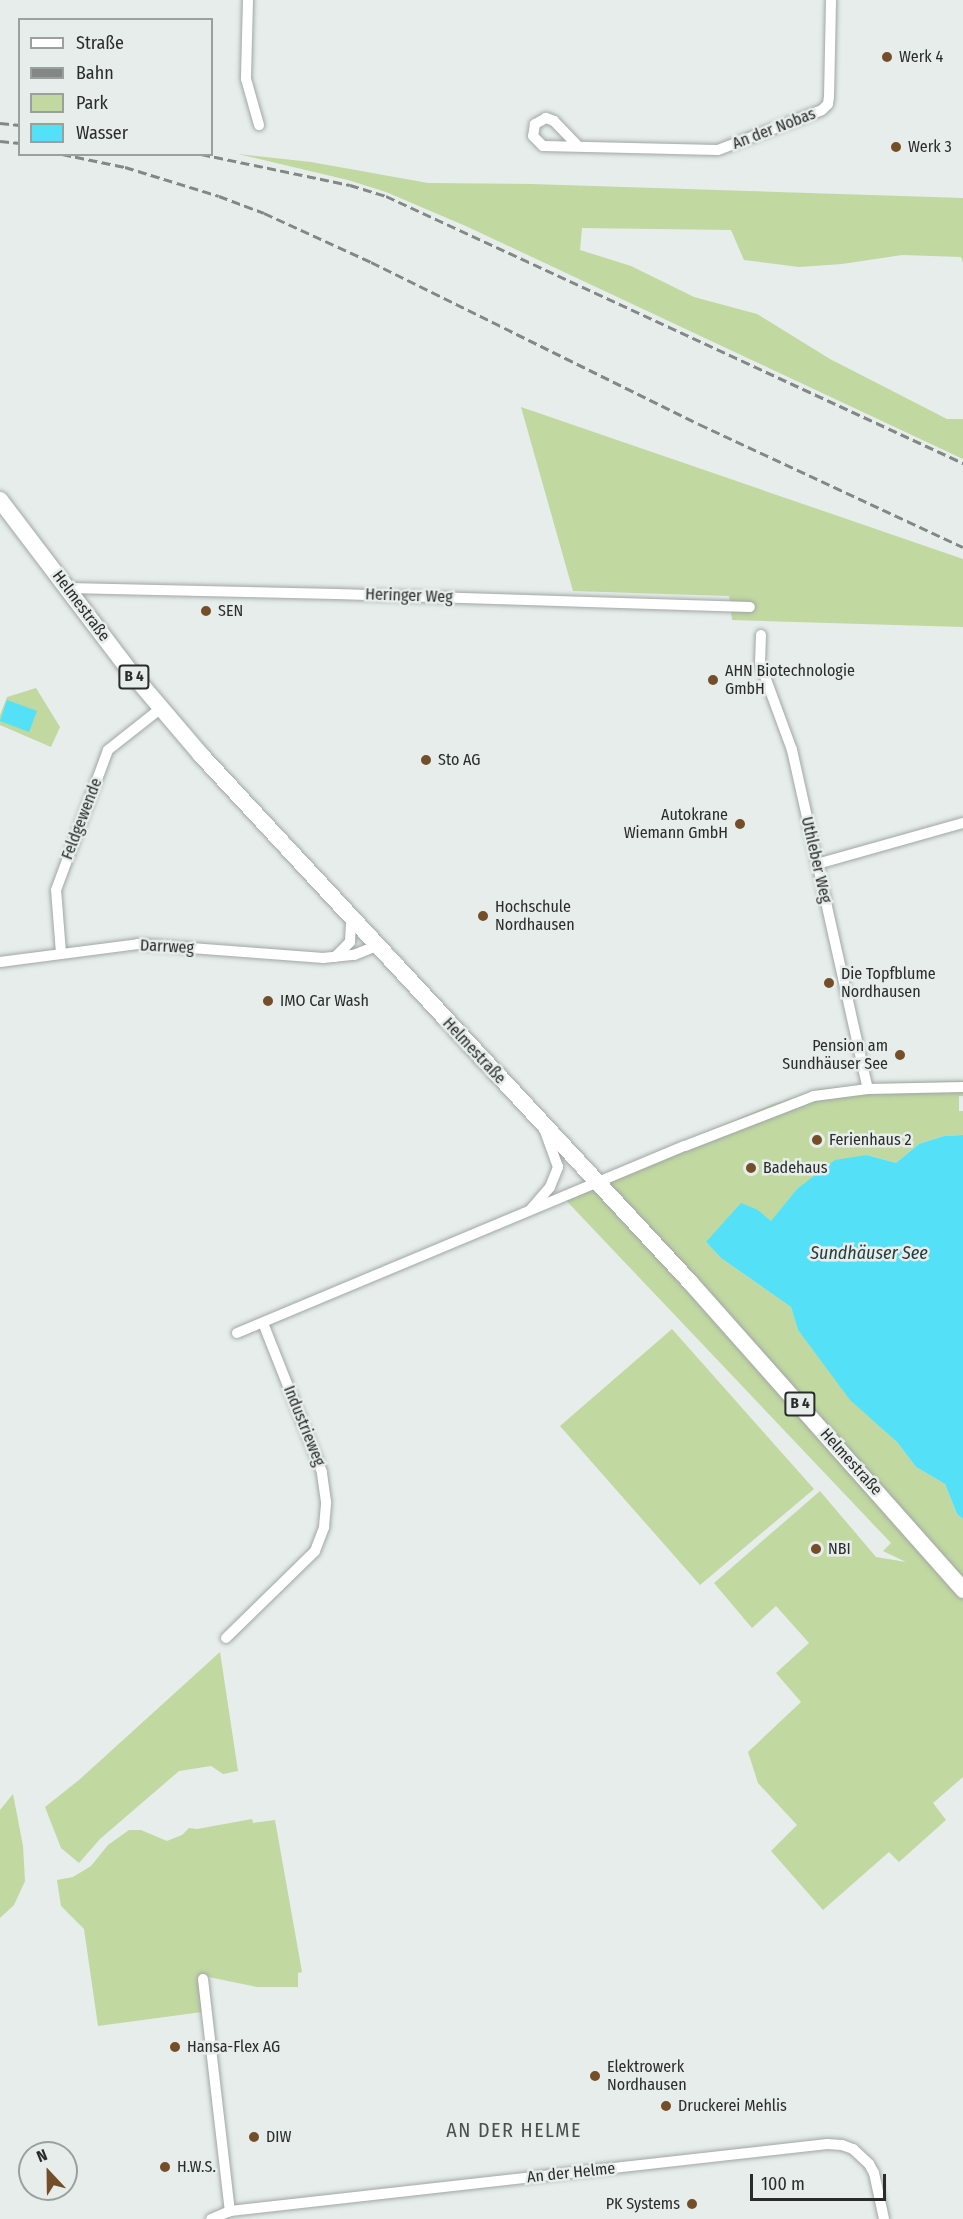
<!DOCTYPE html>
<meta charset="utf-8">
<style>
body{margin:0}
#map{position:relative;width:963px;height:2219px;overflow:hidden;background:#e6edea;font-family:"Fira Sans Condensed",sans-serif}
div>[style]{position:absolute}
[style*='--x']{left:calc(var(--x)*1px);top:calc(var(--y)*1px);width:calc(var(--w)*1px);rotate:calc(var(--a)*1deg)}
.green>*{inset:0;background:#c1d8a1}
.water>*{inset:0;background:#54e0f7}
.roads{filter:drop-shadow(0 0 2px #a0a7a4) drop-shadow(0 0 2px #a0a7a4)}
.street>*{height:10px;margin:-5px;padding:0 5px;transform-origin:5px;border-radius:5px;background:#fff}
.primary>*{height:16px;margin:-8px;padding:0 8px;transform-origin:8px;border-radius:8px;background:#fff}
.rail>*{height:3px;margin-top:-1.5px;transform-origin:0;background:repeating-linear-gradient(90deg,#838785 0 9px,transparent 0 13.5px)}
.dots>*{width:16px;height:16px;translate:-50% -50%;box-sizing:border-box;border:3px solid #e6edea;border-radius:50%}
span{translate:-50% -50%;white-space:nowrap;text-align:center;line-height:1.15;-webkit-text-stroke:5px #e6edea;paint-order:stroke}
.shield-label span{padding:2px 4px;background:#e6edea;border:2px solid;border-radius:4px;-webkit-text-stroke-width:0}
.shield-label{font-size:15px;color:#292c2a;font-weight:700}
.poi-label{font-size:16px;color:#292c2a}
.left{translate:0 -50%;text-align:left}
.right{translate:-100% -50%;text-align:right}
.street-label{font-size:16px;color:#292c2a}
.water-label{font-size:18px;color:#243c41;font-style:italic}
.quarter-label{font-size:20px;color:#4a504d;letter-spacing:1.5px}
.legend{position:absolute;left:18px;top:18px;width:195px;height:138px;box-sizing:border-box;background:#e6edea;border:2px solid #9aa09d;margin:0;padding:8px 10px;list-style:none;font-size:18px;color:#292c2a}
.legend li{display:flex;align-items:center;gap:12px;height:30px}
.legend b{width:30px;border:2px solid #9aa09d}
.north{position:absolute;left:18px;top:2141px;width:60px;height:60px;box-sizing:border-box;background:#e6edea;border:2px solid #9aa09d;border-radius:50%;rotate:338deg;font-size:16px;font-weight:700;line-height:24px;text-align:center;color:#292c2a}
.north::after{content:'';display:block;margin:auto;width:21px;height:27px;background:#734e29;clip-path:polygon(50% 0,100% 100%,50% 72%,0 100%)}
.scale{position:absolute;left:750px;top:2174px;width:136px;height:27px;box-sizing:border-box;border:3px solid #292c2a;border-top:0;padding-left:8px;font-size:18px;line-height:21px;white-space:nowrap;color:#292c2a;-webkit-text-stroke:4px #e6edea;paint-order:stroke}
</style>
<div id="map">
<div class="green">
<div style="clip-path:polygon(238px 154px,311px 162px,428px 183px,531px 184px,963px 198px,963px 263px,961px 257px,902px 255px,842px 264px,799px 267px,744px 260px,731px 230px,582px 228px,580px 250px,631px 266px,694px 297px,757px 314px,830px 359px,947px 419px,963px 419px,963px 459px,468px 227px,386px 192px,348px 180px)"></div>
<div style="clip-path:polygon(521px 407px,963px 559px,963px 627px,732px 620px,729px 596px,573px 591px)"></div>
<div style="clip-path:polygon(36px 688px,60px 727px,51px 747px,0 725px,0 715px,7px 697px)"></div>
<div style="clip-path:polygon(963px 1081px,963px 1096px,959px 1096px,959px 1111px,963px 1111px,963px 1135px,944px 1136px,919px 1144px,896px 1163px,867px 1155px,797px 1189px,771px 1222px,758px 1210px,706px 1242px,721px 1258px,791px 1307px,798px 1330px,850px 1399px,897px 1442px,916px 1467px,945px 1484px,957px 1514px,963px 1519px,963px 1777px,933px 1803px,946px 1820px,899px 1862px,889px 1852px,823px 1910px,771px 1851px,797px 1825px,758px 1783px,748px 1752px,801px 1702px,776px 1673px,809px 1643px,776px 1606px,752px 1628px,714px 1583px,820px 1491px,876px 1557px,906px 1562px,883px 1551px,891px 1543px,559px 1193px,774px 1104px,820px 1089px,887px 1083px)"></div>
<div style="clip-path:polygon(672px 1329px,814px 1489px,700px 1585px,560px 1426px)"></div>
<div style="clip-path:polygon(220px 1652px,238px 1771px,223px 1774px,211px 1766px,179px 1771px,100px 1839px,79px 1863px,61px 1848px,45px 1807px,79px 1780px)"></div>
<div style="clip-path:polygon(13px 1794px,23px 1846px,25px 1881px,14px 1905px,0 1918px,0 1810px)"></div>
<div style="clip-path:polygon(252px 1819px,253px 1823px,275px 1820px,302px 1972px,298px 1973px,298px 1987px,257px 1987px,199px 1975px,202px 2012px,98px 2026px,84px 1929px,61px 1906px,57px 1880px,73px 1877px,91px 1866px,108px 1845px,129px 1830px,141px 1830px,167px 1841px,182px 1835px,189px 1828px,197px 1829px)"></div>
</div>
<div class="water">
<div style="clip-path:polygon(7px 700px,37px 711px,29px 732px,0 721px)"></div>
<div style="clip-path:polygon(963px 1135px,963px 1519px,957px 1514px,945px 1484px,916px 1467px,897px 1442px,850px 1400px,798px 1330px,791px 1307px,721px 1258px,706px 1242px,741px 1203px,758px 1210px,771px 1221px,797px 1189px,835px 1160px,867px 1155px,896px 1163px,919px 1144px,944px 1136px)"></div>
</div>
<div class="roads">
<div class="street">
<div style="--x:248;--y:0;--w:79;--a:91.5"></div>
<div style="--x:246;--y:79;--w:48;--a:74.2"></div>
<div style="--x:578;--y:146;--w:35;--a:-134"></div>
<div style="--x:554;--y:121;--w:9;--a:-159"></div>
<div style="--x:546;--y:118;--w:13;--a:151"></div>
<div style="--x:535;--y:124;--w:12;--a:99"></div>
<div style="--x:533;--y:136;--w:14;--a:45"></div>
<div style="--x:543;--y:146;--w:175;--a:1.3"></div>
<div style="--x:718;--y:150;--w:111;--a:-21"></div>
<div style="--x:822;--y:110;--w:8;--a:-45"></div>
<div style="--x:828;--y:104;--w:7;--a:-82"></div>
<div style="--x:829;--y:97;--w:97;--a:-88.8"></div>
<div style="--x:68;--y:588;--w:268;--a:1.3"></div>
<div style="--x:336;--y:594;--w:414;--a:1.8"></div>
<div style="--x:761;--y:635;--w:28;--a:92"></div>
<div style="--x:760;--y:663;--w:93;--a:69.8"></div>
<div style="--x:792;--y:750;--w:347;--a:77.4"></div>
<div style="--x:817;--y:864;--w:152;--a:-15.7"></div>
<div style="--x:61;--y:953;--w:63;--a:-94.5"></div>
<div style="--x:56;--y:890;--w:149;--a:-69.6"></div>
<div style="--x:108;--y:750;--w:66;--a:-38.3"></div>
<div style="--x:335;--y:957;--w:21;--a:-45"></div>
<div style="--x:350;--y:942;--w:22;--a:-87"></div>
<div style="--x:0;--y:962;--w:139;--a:-7.4"></div>
<div style="--x:138;--y:944;--w:186;--a:4.3"></div>
<div style="--x:323;--y:958;--w:31;--a:-6"></div>
<div style="--x:354;--y:955;--w:24;--a:-22"></div>
<div style="--x:531;--y:1209;--w:29;--a:-49"></div>
<div style="--x:550;--y:1187;--w:22;--a:-68"></div>
<div style="--x:558;--y:1167;--w:38;--a:-110"></div>
<div style="--x:237;--y:1333;--w:485;--a:-22.7"></div>
<div style="--x:685;--y:1146;--w:138;--a:-21.2"></div>
<div style="--x:814;--y:1096;--w:54;--a:-7.4"></div>
<div style="--x:868;--y:1089;--w:95;--a:-1.2"></div>
<div style="--x:226;--y:1638;--w:124;--a:-44.3"></div>
<div style="--x:315;--y:1551;--w:26;--a:-69"></div>
<div style="--x:324;--y:1527;--w:25;--a:-85"></div>
<div style="--x:326;--y:1502;--w:30;--a:-98"></div>
<div style="--x:322;--y:1472;--w:160;--a:-111.6"></div>
<div style="--x:203;--y:1979;--w:234;--a:83.4"></div>
<div style="--x:211;--y:2219;--w:21;--a:-23"></div>
<div style="--x:230;--y:2211;--w:601;--a:-6.4"></div>
<div style="--x:827;--y:2144;--w:15;--a:4"></div>
<div style="--x:842;--y:2145;--w:12;--a:20"></div>
<div style="--x:853;--y:2149;--w:22;--a:43"></div>
<div style="--x:869;--y:2164;--w:10;--a:61"></div>
<div style="--x:874;--y:2173;--w:47;--a:77.7"></div>
</div>
<div class="primary">
<div style="--x:0;--y:500;--w:220;--a:52.8"></div>
<div style="--x:133;--y:675;--w:105;--a:49.6"></div>
<div style="--x:201;--y:755;--w:719;--a:47.14"></div>
<div style="--x:690;--y:1282;--w:412;--a:48.4"></div>
</div>
</div>
<div class="rail">
<div style="--x:0;--y:123;--w:20;--a:6"></div>
<div style="--x:0;--y:141;--w:20;--a:6"></div>
<div style="--x:62;--y:154;--w:64;--a:11.7"></div>
<div style="--x:125;--y:167;--w:98;--a:17.1"></div>
<div style="--x:219;--y:196;--w:48;--a:20.7"></div>
<div style="--x:264;--y:213;--w:118;--a:24.6"></div>
<div style="--x:371;--y:262;--w:366;--a:26.3"></div>
<div style="--x:699;--y:424;--w:291;--a:25"></div>
<div style="--x:201;--y:154;--w:152;--a:11.8"></div>
<div style="--x:350;--y:185;--w:38;--a:17"></div>
<div style="--x:386;--y:196;--w:636;--a:24.83"></div>
</div>
<div class="dots">
<div style="left:887px;top:57px;background:#734e29"></div>
<div style="left:896px;top:147px;background:#734e29"></div>
<div style="left:206px;top:611px;background:#734e29"></div>
<div style="left:713px;top:680px;background:#734e29"></div>
<div style="left:426px;top:760px;background:#734e29"></div>
<div style="left:740px;top:824px;background:#734e29"></div>
<div style="left:483px;top:916px;background:#734e29"></div>
<div style="left:829px;top:983px;background:#734e29"></div>
<div style="left:268px;top:1001px;background:#734e29"></div>
<div style="left:900px;top:1055px;background:#734e29"></div>
<div style="left:817px;top:1140px;background:#734e29"></div>
<div style="left:751px;top:1168px;background:#734e29"></div>
<div style="left:816px;top:1549px;background:#734e29"></div>
<div style="left:175px;top:2047px;background:#734e29"></div>
<div style="left:595px;top:2076px;background:#734e29"></div>
<div style="left:666px;top:2106px;background:#734e29"></div>
<div style="left:254px;top:2137px;background:#734e29"></div>
<div style="left:165px;top:2167px;background:#734e29"></div>
<div style="left:692px;top:2204px;background:#734e29"></div>
</div>
<div class="shield-label">
<span style="left:134px;top:677px">B 4</span>
<span style="left:800px;top:1404px">B 4</span>
</div>
<div class="poi-label">
<span class="left" style="left:899px;top:57px">Werk 4</span>
<span class="left" style="left:908px;top:147px">Werk 3</span>
<span class="left" style="left:218px;top:611px">SEN</span>
<span class="left" style="left:725px;top:680px">AHN Biotechnologie<br>GmbH</span>
<span class="left" style="left:438px;top:760px">Sto AG</span>
<span class="right" style="left:728px;top:824px">Autokrane<br>Wiemann GmbH</span>
<span class="left" style="left:495px;top:916px">Hochschule<br>Nordhausen</span>
<span class="left" style="left:841px;top:983px">Die Topfblume<br>Nordhausen</span>
<span class="left" style="left:280px;top:1001px">IMO Car Wash</span>
<span class="right" style="left:888px;top:1055px">Pension am<br>Sundhäuser See</span>
<span class="left" style="left:829px;top:1140px">Ferienhaus 2</span>
<span class="left" style="left:763px;top:1168px">Badehaus</span>
<span class="left" style="left:828px;top:1549px">NBI</span>
<span class="left" style="left:187px;top:2047px">Hansa-Flex AG</span>
<span class="left" style="left:607px;top:2076px">Elektrowerk<br>Nordhausen</span>
<span class="left" style="left:678px;top:2106px">Druckerei Mehlis</span>
<span class="left" style="left:266px;top:2137px">DIW</span>
<span class="left" style="left:177px;top:2167px">H.W.S.</span>
<span class="right" style="left:680px;top:2204px">PK Systems</span>
</div>
<div class="street-label">
<span style="left:774px;top:129px;rotate:-21deg">An der Nobas</span>
<span style="left:409px;top:596px;rotate:2deg">Heringer Weg</span>
<span style="left:81px;top:606px;rotate:53deg">Helmestraße</span>
<span style="left:82px;top:819px;rotate:-69deg">Feldgewende</span>
<span style="left:816px;top:860px;rotate:77deg">Uthleber Weg</span>
<span style="left:167px;top:947px;rotate:3deg">Darrweg</span>
<span style="left:474px;top:1051px;rotate:47deg">Helmestraße</span>
<span style="left:304px;top:1426px;rotate:68deg">Industrieweg</span>
<span style="left:851px;top:1462px;rotate:48deg">Helmestraße</span>
<span style="left:571px;top:2173px;rotate:-6deg">An der Helme</span>
</div>
<div class="water-label">
<span style="left:869px;top:1253px">Sundhäuser See</span>
</div>
<div class="quarter-label">
<span style="left:514px;top:2130px">AN DER HELME</span>
</div>
<ul class="legend">
<li><b style="height:8px;background:#fff"></b>Straße</li>
<li><b style="height:8px;background:#838785"></b>Bahn</li>
<li><b style="height:16px;background:#c1d8a1"></b>Park</li>
<li><b style="height:16px;background:#54e0f7"></b>Wasser</li>
</ul>
<div class="north">N</div>
<div class="scale">100 m</div>
</div>
